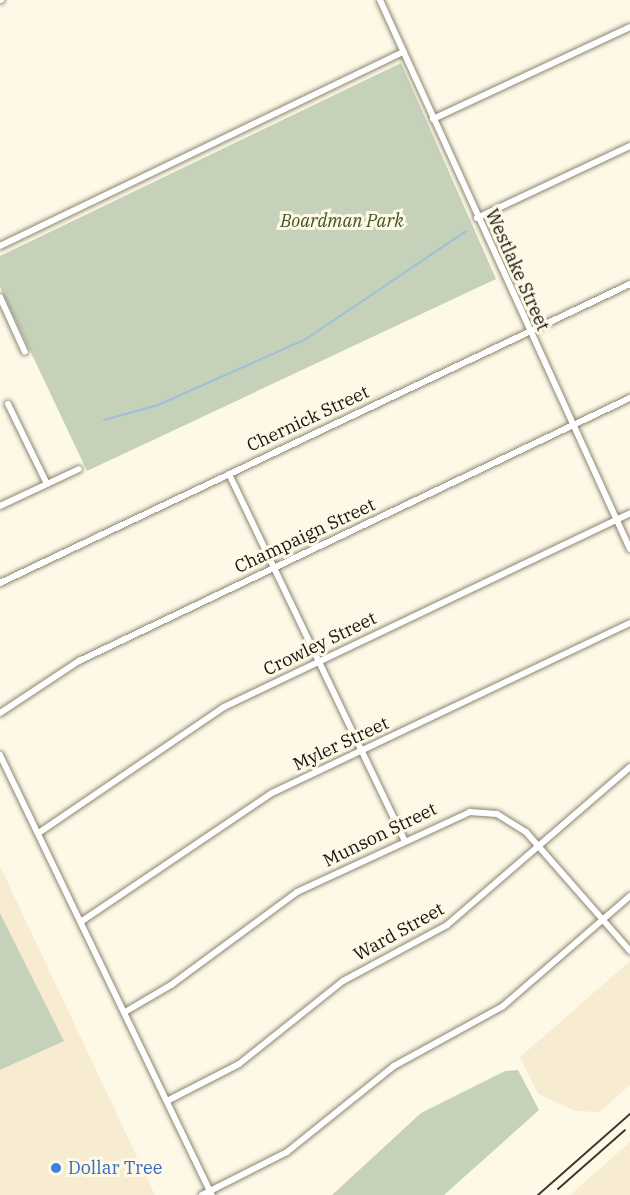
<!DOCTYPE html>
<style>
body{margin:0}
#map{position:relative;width:630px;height:1195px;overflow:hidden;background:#fef8e7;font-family:"IBM Plex Serif",serif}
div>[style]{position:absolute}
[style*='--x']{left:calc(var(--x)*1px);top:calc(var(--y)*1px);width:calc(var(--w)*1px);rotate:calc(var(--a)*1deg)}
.built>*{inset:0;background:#f7ecd1}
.green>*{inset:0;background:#c5d2b9}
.stream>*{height:2px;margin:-1px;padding:0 1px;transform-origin:1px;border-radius:1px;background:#9dbfdb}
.roads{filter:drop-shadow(0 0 2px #8c8572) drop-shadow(0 0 2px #8c8572)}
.minor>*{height:6px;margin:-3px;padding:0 3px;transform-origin:3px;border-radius:3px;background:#fff}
.rail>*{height:2px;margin:-1px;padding:0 1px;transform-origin:1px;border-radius:1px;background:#3b382f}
.dots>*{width:16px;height:16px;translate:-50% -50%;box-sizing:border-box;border:3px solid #fef8e7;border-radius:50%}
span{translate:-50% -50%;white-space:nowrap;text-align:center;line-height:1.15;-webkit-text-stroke:6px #fef8e7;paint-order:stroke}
.park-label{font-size:18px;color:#3f5722;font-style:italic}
.street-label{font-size:18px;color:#16130c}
.shop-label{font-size:18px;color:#366cbe}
.left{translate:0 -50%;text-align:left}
</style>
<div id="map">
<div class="built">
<div style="clip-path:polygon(0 866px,155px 1195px,0 1195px)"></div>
<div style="clip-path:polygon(630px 961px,630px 1085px,599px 1112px,575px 1111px,538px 1094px,520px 1057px)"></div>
<div style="clip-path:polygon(630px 1142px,630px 1195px,570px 1195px)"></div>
</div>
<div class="green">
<div style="clip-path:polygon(401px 63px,496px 279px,87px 471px,0 287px,0 256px)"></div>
<div style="clip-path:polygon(0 913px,64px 1041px,0 1070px)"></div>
<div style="clip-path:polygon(518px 1070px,539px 1110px,444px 1195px,332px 1195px,421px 1113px,505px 1071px)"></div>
</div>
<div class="stream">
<div style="--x:104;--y:420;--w:56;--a:-15.5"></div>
<div style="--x:158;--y:405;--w:162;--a:-24"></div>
<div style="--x:306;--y:339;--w:193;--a:-34"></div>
</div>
<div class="roads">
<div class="minor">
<div style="--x:0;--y:0;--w:1;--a:0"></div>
<div style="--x:380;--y:0;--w:603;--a:65.52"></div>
<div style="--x:433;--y:119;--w:217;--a:-25"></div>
<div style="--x:477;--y:218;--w:169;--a:-25.2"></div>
<div style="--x:0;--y:246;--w:448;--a:-25.7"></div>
<div style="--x:0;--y:297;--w:60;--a:65.6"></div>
<div style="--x:8;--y:404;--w:89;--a:64"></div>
<div style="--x:229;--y:474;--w:406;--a:64.4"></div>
<div style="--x:0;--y:506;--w:87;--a:-25.1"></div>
<div style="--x:0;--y:583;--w:697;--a:-25.39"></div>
<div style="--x:0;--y:713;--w:95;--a:-33.4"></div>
<div style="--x:79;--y:661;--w:611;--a:-25.52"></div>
<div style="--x:0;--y:755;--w:488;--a:64.3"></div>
<div style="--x:40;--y:832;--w:222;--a:-34.2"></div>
<div style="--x:224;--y:707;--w:450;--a:-25.5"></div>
<div style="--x:82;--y:921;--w:229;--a:-34"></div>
<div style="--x:272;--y:793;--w:396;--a:-25.4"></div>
<div style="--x:125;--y:1012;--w:53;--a:-30.4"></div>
<div style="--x:171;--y:985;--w:157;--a:-36.4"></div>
<div style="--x:297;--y:892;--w:191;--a:-24.8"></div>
<div style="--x:470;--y:812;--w:27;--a:4"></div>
<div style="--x:497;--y:814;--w:34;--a:32"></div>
<div style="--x:526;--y:832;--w:158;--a:48.8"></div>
<div style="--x:167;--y:1101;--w:81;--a:-27.2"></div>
<div style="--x:239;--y:1064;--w:133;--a:-38.6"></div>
<div style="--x:343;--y:981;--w:118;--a:-28.3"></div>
<div style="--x:447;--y:925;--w:242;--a:-40.8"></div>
<div style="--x:202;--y:1195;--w:95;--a:-26.8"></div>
<div style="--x:287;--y:1152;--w:137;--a:-38.8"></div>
<div style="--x:394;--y:1066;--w:124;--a:-28.8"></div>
<div style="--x:503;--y:1006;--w:168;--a:-40.9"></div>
</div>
</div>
<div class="rail">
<div style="--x:558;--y:1189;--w:89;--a:-41.4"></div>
<div style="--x:538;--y:1195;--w:123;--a:-41.4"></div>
</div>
<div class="dots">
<div style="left:56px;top:1168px;background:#3f7fe0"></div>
</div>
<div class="park-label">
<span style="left:342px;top:221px">Boardman Park</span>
</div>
<div class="street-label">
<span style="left:517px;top:270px;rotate:66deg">Westlake Street</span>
<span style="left:308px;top:419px;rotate:-25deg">Chernick Street</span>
<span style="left:305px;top:536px;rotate:-25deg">Champaign Street</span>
<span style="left:320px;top:644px;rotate:-26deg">Crowley Street</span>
<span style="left:341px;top:744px;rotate:-25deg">Myler Street</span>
<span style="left:380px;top:835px;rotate:-26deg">Munson Street</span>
<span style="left:399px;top:932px;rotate:-29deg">Ward Street</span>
</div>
<div class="shop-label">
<span class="left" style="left:68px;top:1168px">Dollar Tree</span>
</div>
</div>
